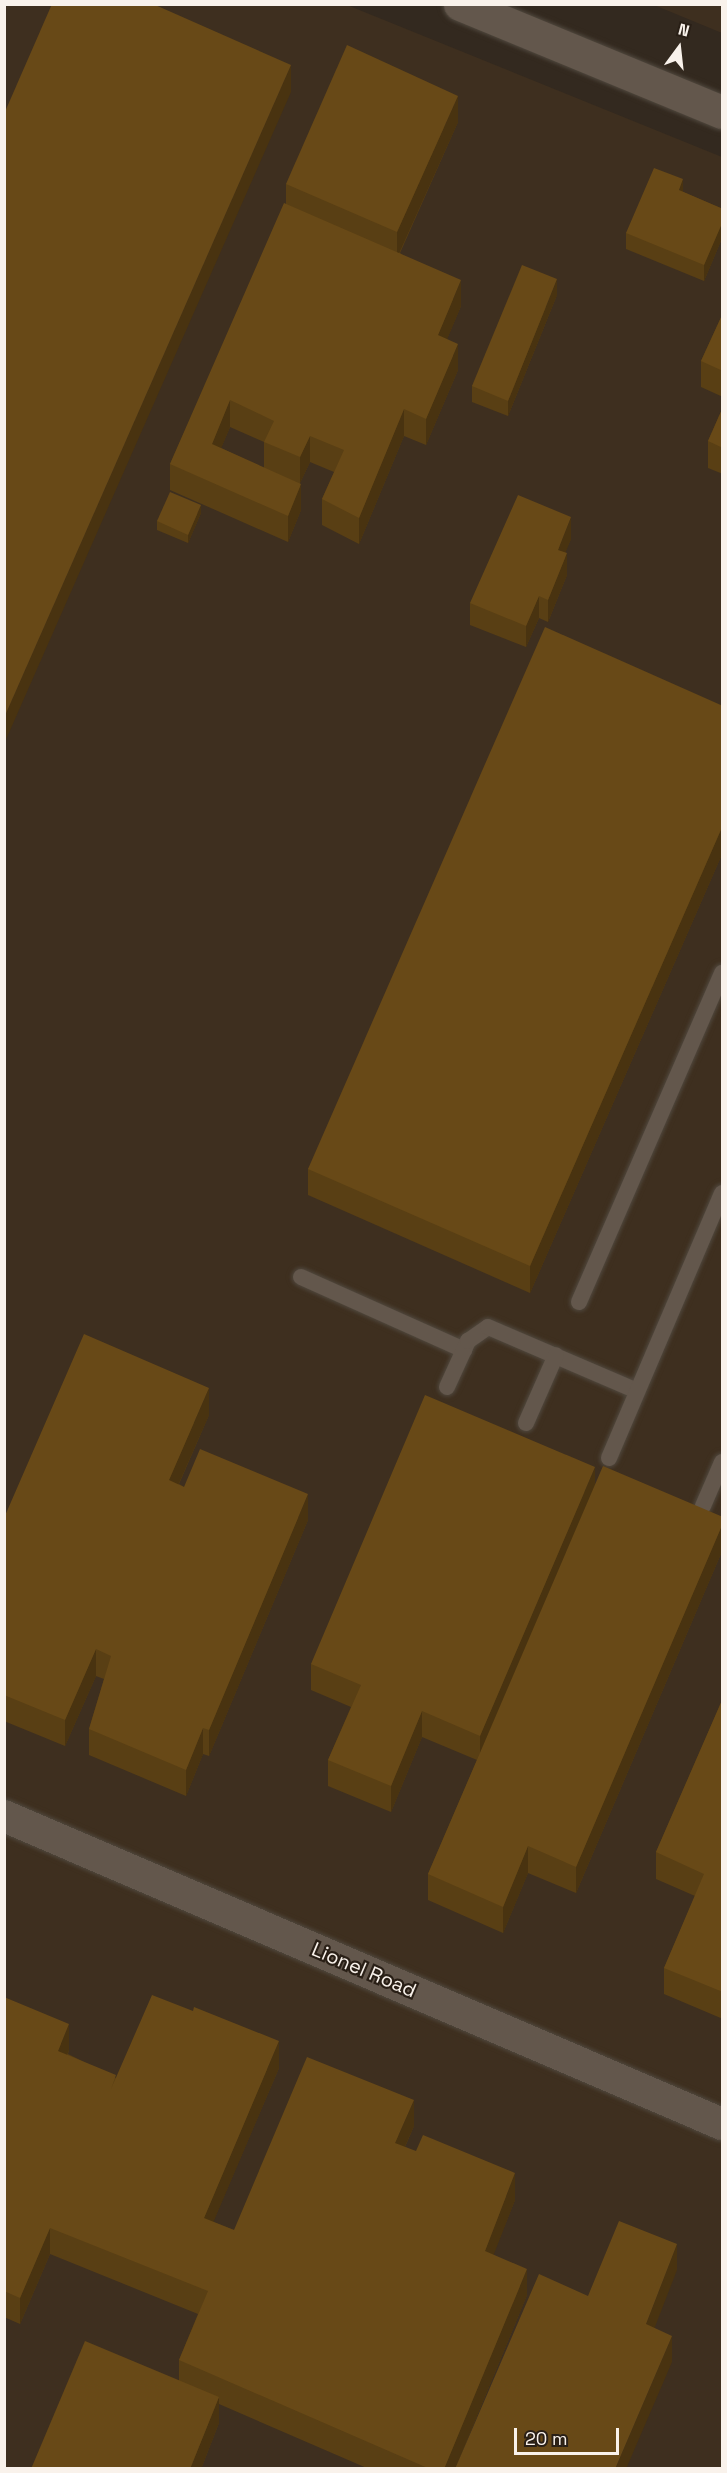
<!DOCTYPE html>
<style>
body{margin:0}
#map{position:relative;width:727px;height:2473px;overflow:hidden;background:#33291f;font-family:"Space Grotesk",sans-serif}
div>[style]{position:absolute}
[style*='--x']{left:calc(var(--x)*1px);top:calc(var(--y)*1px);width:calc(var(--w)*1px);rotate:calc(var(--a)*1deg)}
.built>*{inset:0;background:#3e2f1f}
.roads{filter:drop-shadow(0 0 2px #50483e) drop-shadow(0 0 2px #50483e)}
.service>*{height:16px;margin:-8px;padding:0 8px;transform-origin:8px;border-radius:8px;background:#63574c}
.minor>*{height:32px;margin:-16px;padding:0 16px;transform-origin:16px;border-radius:16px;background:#63574c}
.tertiary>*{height:33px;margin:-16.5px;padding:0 16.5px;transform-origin:16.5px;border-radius:16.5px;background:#63574c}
.wall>*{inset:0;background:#593f14}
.shaded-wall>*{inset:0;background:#493310}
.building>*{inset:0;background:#684917}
span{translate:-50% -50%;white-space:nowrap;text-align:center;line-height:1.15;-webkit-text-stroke:4.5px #291f16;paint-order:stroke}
.street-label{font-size:20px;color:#f9f2eb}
.frame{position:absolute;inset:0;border:6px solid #f9f2eb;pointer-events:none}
.north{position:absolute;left:649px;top:18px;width:60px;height:60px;-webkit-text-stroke:4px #291f16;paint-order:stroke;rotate:15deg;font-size:16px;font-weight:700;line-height:24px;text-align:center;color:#f9f2eb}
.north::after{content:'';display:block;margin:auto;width:21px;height:27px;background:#f9f2eb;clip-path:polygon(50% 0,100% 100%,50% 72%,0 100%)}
.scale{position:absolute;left:514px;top:2428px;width:105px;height:27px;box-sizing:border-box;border:3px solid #f9f2eb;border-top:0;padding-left:8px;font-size:18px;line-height:21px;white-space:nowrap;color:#f9f2eb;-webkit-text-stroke:4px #291f16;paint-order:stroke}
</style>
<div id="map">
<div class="built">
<div style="clip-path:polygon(5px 5px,347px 5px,722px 157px,722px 2468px,5px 2468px)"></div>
<div style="clip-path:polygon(654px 5px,722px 5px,722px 33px)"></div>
</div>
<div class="roads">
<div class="service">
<div style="--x:301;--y:1277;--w:179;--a:24.1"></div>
<div style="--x:579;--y:1302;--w:359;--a:-66.5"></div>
<div style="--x:447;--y:1387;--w:51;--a:-65.5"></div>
<div style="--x:468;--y:1341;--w:24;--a:-35"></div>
<div style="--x:488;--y:1327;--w:162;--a:23.2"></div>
<div style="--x:526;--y:1423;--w:74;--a:-66.2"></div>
<div style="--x:609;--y:1458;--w:288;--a:-66.9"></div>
<div style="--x:703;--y:1506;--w:48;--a:-66.6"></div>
</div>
<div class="minor">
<div style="--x:4;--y:1816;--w:781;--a:23.22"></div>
</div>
<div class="tertiary">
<div style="--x:460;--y:4;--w:283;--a:22.4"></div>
</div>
</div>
<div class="wall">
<div style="clip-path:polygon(evenodd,458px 122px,400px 253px,461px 306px,447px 339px,458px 370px,426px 445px,404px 436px,359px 544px,322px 525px,322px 499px,334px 472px,310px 462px,300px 483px,301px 510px,288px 542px,170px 490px,170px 464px,286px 204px,286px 184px,458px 122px,230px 427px,264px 442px,264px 468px,221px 448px,230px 427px)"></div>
<div style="clip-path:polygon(683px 192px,723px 209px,723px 236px,704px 281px,626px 249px,626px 233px)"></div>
<div style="clip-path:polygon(557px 295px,508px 416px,472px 402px,472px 386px)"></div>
<div style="clip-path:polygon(723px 313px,723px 397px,701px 387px,701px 361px)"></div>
<div style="clip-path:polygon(723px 407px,723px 474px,708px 468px,708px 441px)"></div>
<div style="clip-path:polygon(201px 513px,188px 543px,157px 530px,157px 521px)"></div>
<div style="clip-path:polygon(571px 539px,565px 552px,567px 575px,548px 622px,539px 618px,526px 647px,470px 625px,470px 603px)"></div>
<div style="clip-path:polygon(723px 706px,723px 852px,530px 1293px,308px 1195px,308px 1169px)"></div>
<div style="clip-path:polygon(209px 1415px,179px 1484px,184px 1487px,308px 1520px,209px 1756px,203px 1754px,186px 1796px,89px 1755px,89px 1729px,104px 1679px,96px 1676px,65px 1746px,4px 1721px,4px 1518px)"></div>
<div style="clip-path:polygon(595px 1485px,723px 1517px,723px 1549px,576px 1893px,528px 1873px,503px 1933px,428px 1900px,428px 1874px,477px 1760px,422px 1737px,391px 1812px,328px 1786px,328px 1760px,351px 1707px,311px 1690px,311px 1664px)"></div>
<div style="clip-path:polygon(723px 1698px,723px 2019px,664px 1994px,664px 1968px,695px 1896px,656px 1879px,656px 1852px)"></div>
<div style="clip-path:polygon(4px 1997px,69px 2050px,68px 2054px,116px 2078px,279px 2068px,213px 2222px,234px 2230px,414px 2126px,405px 2147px,515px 2200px,493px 2255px,527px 2295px,455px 2469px,369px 2469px,219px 2404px,219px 2423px,201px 2469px,31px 2469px,179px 2380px,179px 2360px,198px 2314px,50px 2254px,20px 2324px,4px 2317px)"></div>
</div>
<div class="shaded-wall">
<div style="clip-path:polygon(291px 65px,291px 92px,4px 744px,4px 718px)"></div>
<div style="clip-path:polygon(458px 96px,458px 122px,397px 258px,397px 232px)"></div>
<div style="clip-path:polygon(683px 179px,683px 195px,679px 190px)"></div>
<div style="clip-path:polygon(723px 221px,723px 236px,704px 281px,704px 265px)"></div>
<div style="clip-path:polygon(557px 279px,557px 295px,508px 416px,508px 401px)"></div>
<div style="clip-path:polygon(461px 280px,461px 306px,438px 361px,438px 335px)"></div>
<div style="clip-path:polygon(458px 344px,458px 370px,426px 445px,426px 419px)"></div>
<div style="clip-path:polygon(230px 400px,230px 427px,212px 470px,212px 444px)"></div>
<div style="clip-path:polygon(404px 409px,404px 436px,359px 544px,359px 518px)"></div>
<div style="clip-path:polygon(310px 436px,310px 462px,300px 483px,300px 457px)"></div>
<div style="clip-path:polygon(301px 484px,301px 510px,288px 542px,288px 516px)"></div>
<div style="clip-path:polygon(201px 505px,201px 513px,188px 543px,188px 535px)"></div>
<div style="clip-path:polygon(571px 517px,571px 539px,558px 571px,558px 550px)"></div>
<div style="clip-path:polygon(567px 553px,567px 575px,548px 622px,548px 600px)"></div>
<div style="clip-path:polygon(539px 596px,539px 618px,526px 647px,526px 626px)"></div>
<div style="clip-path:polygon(723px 825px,723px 852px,530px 1293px,530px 1266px)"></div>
<div style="clip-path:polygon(209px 1388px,209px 1415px,169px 1506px,169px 1480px)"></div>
<div style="clip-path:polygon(595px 1467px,595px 1493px,480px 1762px,480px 1736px)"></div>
<div style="clip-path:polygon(308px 1494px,308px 1520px,209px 1756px,209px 1730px)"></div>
<div style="clip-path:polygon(723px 1523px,723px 1549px,576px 1893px,576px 1867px)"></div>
<div style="clip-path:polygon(96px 1649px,96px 1676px,65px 1746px,65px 1720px)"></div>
<div style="clip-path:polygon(422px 1711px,422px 1737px,391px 1812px,391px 1786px)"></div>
<div style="clip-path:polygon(203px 1728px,203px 1754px,186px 1796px,186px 1770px)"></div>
<div style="clip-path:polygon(528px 1846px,528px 1873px,503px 1933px,503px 1907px)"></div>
<div style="clip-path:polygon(69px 2024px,69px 2050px,58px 2077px,58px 2051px)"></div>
<div style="clip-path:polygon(279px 2041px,279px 2068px,204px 2244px,204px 2218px)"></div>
<div style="clip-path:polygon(414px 2100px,414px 2126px,395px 2169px,395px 2143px)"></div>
<div style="clip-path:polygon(515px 2173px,515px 2200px,485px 2277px,485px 2251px)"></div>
<div style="clip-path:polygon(50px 2228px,50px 2254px,20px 2324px,20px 2298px)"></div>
<div style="clip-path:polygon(677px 2244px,677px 2270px,646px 2350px,646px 2324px)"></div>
<div style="clip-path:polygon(527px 2269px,527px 2295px,455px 2469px,444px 2469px)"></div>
<div style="clip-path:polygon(672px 2336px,672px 2362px,626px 2469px,615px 2469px)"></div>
<div style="clip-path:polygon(219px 2397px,219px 2423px,201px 2469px,190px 2469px)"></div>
</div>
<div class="building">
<div style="clip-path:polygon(52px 4px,153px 4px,291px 65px,4px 718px,4px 114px)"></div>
<div style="clip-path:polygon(347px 45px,458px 96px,397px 232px,286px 184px)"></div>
<div style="clip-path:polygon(654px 168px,683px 179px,679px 190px,723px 209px,723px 221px,704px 265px,626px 233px)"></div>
<div style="clip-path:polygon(284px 203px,461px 280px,438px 335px,458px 344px,426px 419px,404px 409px,359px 518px,322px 499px,344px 450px,310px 436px,300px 457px,264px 442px,274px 421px,230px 400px,212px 444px,301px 484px,288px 516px,170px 464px)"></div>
<div style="clip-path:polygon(522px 265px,557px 279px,508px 401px,472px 386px)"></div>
<div style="clip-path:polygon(723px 313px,723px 371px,701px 361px)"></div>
<div style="clip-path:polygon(723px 407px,723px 448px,708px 441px)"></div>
<div style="clip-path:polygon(170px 492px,201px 505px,188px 535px,157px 521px)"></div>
<div style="clip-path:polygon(518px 495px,571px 517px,558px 550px,567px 553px,548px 600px,539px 596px,526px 626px,470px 603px)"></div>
<div style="clip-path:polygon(545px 627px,723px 706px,723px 825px,530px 1266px,308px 1169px)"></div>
<div style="clip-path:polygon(84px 1334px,209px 1388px,169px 1480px,184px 1487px,200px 1449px,308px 1494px,209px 1730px,203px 1728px,186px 1770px,89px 1729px,111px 1656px,96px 1649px,65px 1720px,4px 1695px,4px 1518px)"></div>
<div style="clip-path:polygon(425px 1395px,595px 1467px,480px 1736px,422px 1711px,391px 1786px,328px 1760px,361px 1685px,311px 1664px)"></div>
<div style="clip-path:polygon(603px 1466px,723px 1517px,723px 1523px,576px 1867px,528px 1846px,503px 1907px,428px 1874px)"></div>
<div style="clip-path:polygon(723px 1698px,723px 1992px,664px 1968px,704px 1874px,656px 1852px)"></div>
<div style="clip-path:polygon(152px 1995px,193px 2011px,194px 2007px,279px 2041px,204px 2218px,234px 2230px,307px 2057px,414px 2100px,395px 2143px,416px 2151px,423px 2135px,515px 2173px,485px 2251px,527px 2269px,444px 2469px,430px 2469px,179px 2360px,208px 2291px,50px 2228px,20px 2298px,4px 2291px,4px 1997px,69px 2024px,58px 2051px,116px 2075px,111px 2089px)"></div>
<div style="clip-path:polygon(619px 2221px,677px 2244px,646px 2324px,672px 2336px,615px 2469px,455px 2469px,539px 2274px,588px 2296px)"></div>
<div style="clip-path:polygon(85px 2341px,219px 2397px,190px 2469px,31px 2469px)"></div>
</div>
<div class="street-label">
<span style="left:364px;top:1970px;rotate:23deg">Lionel Road</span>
</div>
<div class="frame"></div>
<div class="north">N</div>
<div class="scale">20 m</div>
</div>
